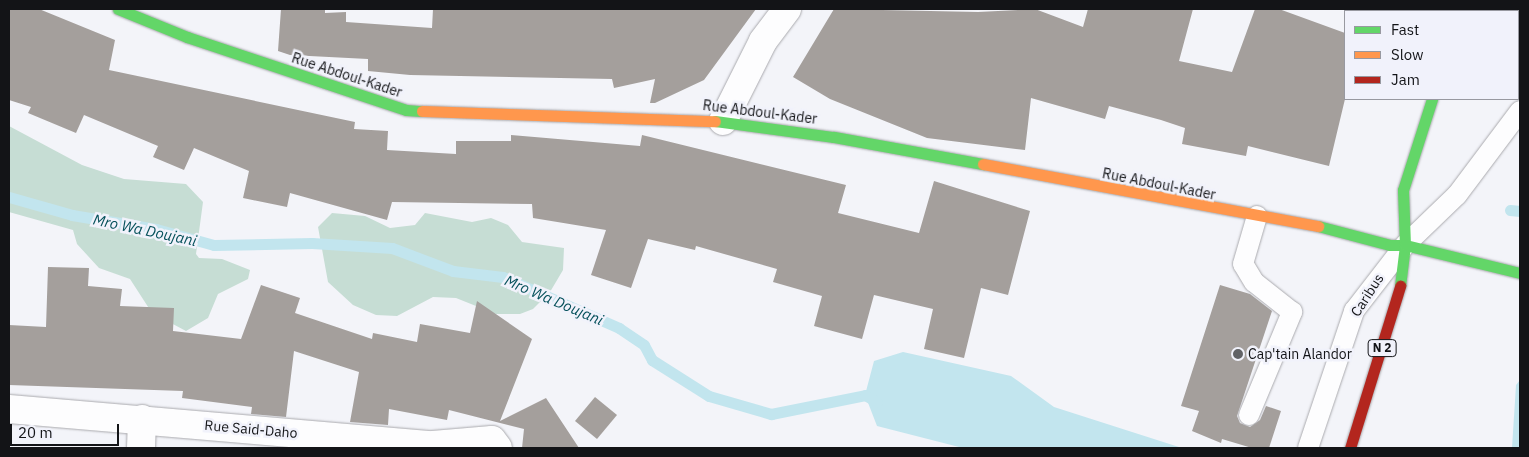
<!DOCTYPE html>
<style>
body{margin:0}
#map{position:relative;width:1529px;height:457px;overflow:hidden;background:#f3f4f9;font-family:"IBM Plex Sans",sans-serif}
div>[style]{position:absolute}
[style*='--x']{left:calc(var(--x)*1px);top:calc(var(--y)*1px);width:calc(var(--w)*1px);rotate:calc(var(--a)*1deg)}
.forest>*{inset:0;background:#c6ddd4}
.water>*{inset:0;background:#c2e5ee}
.stream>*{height:11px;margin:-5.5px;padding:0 5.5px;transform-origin:5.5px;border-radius:5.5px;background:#c2e5ee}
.building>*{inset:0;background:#a49f9c}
.roads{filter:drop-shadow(0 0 1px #aaaaae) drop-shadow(0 0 1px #aaaaae)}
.lane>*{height:20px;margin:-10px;padding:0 10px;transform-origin:10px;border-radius:10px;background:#fdfdfe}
.street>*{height:28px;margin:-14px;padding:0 14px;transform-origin:14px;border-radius:14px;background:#fdfdfe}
.fast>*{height:11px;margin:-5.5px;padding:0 5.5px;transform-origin:5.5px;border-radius:5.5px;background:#63d668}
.slow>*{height:11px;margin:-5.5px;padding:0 5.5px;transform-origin:5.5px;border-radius:5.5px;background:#ff974d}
.jam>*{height:11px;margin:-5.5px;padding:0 5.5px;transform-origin:5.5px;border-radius:5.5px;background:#b3261e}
.dots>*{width:14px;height:14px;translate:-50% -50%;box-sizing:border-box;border:2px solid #f1f2fb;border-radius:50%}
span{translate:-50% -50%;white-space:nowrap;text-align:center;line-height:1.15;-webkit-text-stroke:5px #f1f2fb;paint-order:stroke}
.shield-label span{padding:1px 4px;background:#f1f2fb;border:1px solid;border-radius:4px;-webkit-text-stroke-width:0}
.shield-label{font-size:12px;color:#131417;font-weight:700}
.street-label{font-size:14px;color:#131417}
.poi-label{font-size:14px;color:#131417}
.left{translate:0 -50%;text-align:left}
.water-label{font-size:15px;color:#06515b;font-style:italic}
.frame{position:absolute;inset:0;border:10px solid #131417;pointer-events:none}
.legend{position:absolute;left:1344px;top:10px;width:175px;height:90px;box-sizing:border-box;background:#f1f2fb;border:1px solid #9899a0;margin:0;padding:6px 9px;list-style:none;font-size:15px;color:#131417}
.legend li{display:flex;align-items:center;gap:10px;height:25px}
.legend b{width:25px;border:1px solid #9899a0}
.scale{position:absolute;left:10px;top:424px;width:109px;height:22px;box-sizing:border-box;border:2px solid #131417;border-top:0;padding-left:6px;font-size:15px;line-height:18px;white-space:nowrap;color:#131417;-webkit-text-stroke:4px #f1f2fb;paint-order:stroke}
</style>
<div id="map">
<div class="forest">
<div style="clip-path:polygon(9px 126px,82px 165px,124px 179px,186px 184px,203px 202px,196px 254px,199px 258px,222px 259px,250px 270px,248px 279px,218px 294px,208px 318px,186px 331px,152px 313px,130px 279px,99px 268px,77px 244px,73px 230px,9px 212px)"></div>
<div style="clip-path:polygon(332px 213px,365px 216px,390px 228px,415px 225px,425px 213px,472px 222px,491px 218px,508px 225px,522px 242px,564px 248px,563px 270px,550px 292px,533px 309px,520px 314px,496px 314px,456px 298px,433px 297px,397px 316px,376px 315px,353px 305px,328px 282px,318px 227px)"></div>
</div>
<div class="water">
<div style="clip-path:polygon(903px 352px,1011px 376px,1054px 407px,1182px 448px,963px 448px,877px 426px,865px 395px,874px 361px)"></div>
<div style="clip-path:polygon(1520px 380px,1520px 448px,1512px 448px,1516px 385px)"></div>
</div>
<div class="stream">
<div style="--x:9;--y:197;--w:66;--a:15.9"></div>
<div style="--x:72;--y:215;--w:85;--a:9.5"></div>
<div style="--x:156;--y:229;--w:60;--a:15.4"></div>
<div style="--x:214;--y:245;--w:98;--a:-1.2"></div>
<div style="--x:312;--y:243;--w:80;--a:3.6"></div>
<div style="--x:392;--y:248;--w:65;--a:20.7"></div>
<div style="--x:453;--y:271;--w:50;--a:6.8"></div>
<div style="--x:503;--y:277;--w:127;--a:23.7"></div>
<div style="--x:619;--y:328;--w:30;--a:34"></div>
<div style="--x:644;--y:345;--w:17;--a:62"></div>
<div style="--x:652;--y:360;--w:67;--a:32.3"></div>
<div style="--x:709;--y:396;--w:65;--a:16.2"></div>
<div style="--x:771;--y:414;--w:96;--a:-11.4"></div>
<div style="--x:865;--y:395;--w:14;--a:30"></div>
<div style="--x:1510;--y:210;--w:10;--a:6"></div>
</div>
<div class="building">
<div style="clip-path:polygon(9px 9px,39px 9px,115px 40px,109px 70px,355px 122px,354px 129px,388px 131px,387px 150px,456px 154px,456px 141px,511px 141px,511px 135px,640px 146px,642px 135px,846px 185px,838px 213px,919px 233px,934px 181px,1030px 211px,1008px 295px,981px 288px,964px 358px,924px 349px,933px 309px,874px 295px,862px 339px,814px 326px,822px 296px,773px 282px,777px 269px,696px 246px,695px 250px,648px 239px,631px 288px,591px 275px,606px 230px,533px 218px,532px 204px,392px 202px,387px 220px,290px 193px,287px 207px,243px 198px,249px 171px,194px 148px,184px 170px,153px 157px,158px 146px,84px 115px,76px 133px,28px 113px,31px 107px,9px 100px)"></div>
<div style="clip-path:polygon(281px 9px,325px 9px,325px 13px,346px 12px,346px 22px,432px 28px,433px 9px,756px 9px,704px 80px,655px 103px,650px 103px,655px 79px,614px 88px,612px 79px,410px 75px,368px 71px,368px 59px,290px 55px,278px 51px)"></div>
<div style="clip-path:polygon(834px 9px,978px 12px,1035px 9px,1083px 27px,1088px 9px,1193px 9px,1179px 61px,1232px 72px,1255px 9px,1279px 9px,1345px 33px,1345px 99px,1329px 166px,1248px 146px,1246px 156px,1182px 144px,1185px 128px,1161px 120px,1109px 106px,1105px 119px,1031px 98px,1025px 150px,927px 138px,830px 99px,793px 77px)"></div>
<div style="clip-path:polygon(48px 267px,89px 268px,88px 286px,122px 289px,120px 306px,174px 308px,173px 331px,241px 339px,261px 285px,300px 298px,295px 313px,372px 339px,373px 333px,417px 342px,420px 324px,470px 333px,477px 301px,532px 339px,500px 421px,546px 398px,579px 448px,522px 448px,524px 429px,449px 410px,447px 420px,389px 409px,388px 425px,350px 422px,359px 372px,294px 351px,286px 417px,251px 414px,252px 407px,182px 398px,183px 391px,9px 385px,9px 325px,46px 327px)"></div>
<div style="clip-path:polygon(1220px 285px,1250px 294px,1272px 311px,1237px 416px,1240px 423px,1250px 427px,1260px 420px,1266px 406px,1281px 411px,1269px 448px,1252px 448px,1222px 439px,1221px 443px,1192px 431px,1199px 411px,1181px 406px)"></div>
<div style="clip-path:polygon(595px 397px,617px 415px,597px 439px,575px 421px)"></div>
</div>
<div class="roads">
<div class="lane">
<div style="--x:1249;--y:415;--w:112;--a:-67.3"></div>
<div style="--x:1292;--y:312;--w:48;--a:-141.7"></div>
<div style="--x:1254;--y:282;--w:21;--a:-121"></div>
<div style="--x:1243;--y:264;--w:50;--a:-73.7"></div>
<div style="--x:1308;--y:448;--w:145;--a:-71.4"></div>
<div style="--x:1354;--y:311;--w:83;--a:-52.3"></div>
<div style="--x:1405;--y:245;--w:72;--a:-43.9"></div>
<div style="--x:1457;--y:195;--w:105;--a:-53.1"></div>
</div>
<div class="street">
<div style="--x:723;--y:121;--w:89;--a:-63.4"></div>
<div style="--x:763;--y:41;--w:40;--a:-53"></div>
<div style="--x:9;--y:409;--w:426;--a:4.9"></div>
<div style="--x:433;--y:445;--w:59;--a:-4.8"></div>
<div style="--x:492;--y:440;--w:10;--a:53"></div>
<div style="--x:141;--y:448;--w:29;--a:-88"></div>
</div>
<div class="fast">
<div style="--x:118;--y:9;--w:74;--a:22.1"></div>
<div style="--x:187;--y:37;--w:231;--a:18.4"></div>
<div style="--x:406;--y:110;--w:16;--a:4"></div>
<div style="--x:1465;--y:11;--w:2;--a:-63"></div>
<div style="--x:715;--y:121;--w:120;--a:7.7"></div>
<div style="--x:834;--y:137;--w:151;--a:10.3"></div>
<div style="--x:1318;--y:226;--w:74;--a:14.8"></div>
<div style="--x:1390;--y:245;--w:15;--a:0"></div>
<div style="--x:1405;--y:245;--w:55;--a:-92.1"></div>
<div style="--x:1403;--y:190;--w:96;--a:-72.3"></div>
<div style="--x:1400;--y:286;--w:41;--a:-83"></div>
<div style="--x:1405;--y:245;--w:118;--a:13.7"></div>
</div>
<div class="slow">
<div style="--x:422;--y:111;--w:293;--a:2"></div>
<div style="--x:983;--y:164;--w:341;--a:10.5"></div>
</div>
<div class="jam">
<div style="--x:1350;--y:448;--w:170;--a:-72.8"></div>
</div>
</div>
<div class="dots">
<div style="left:1238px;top:354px;background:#616266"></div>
</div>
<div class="shield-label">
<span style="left:1382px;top:348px">N 2</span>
</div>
<div class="street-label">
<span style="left:347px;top:75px;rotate:18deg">Rue Abdoul-Kader</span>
<span style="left:760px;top:112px;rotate:7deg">Rue Abdoul-Kader</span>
<span style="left:1159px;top:184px;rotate:11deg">Rue Abdoul-Kader</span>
<span style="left:1367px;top:295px;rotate:-57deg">Caribus</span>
<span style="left:251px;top:429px;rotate:5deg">Rue Said-Daho</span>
</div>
<div class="poi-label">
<span class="left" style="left:1248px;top:354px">Cap'tain Alandor</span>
</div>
<div class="water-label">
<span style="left:145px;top:230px;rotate:12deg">Mro Wa Doujani</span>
<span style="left:554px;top:300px;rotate:23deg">Mro Wa Doujani</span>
</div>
<div class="frame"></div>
<ul class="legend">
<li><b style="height:6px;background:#63d668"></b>Fast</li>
<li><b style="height:6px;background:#ff974d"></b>Slow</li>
<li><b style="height:6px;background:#b3261e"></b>Jam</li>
</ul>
<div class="scale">20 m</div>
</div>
